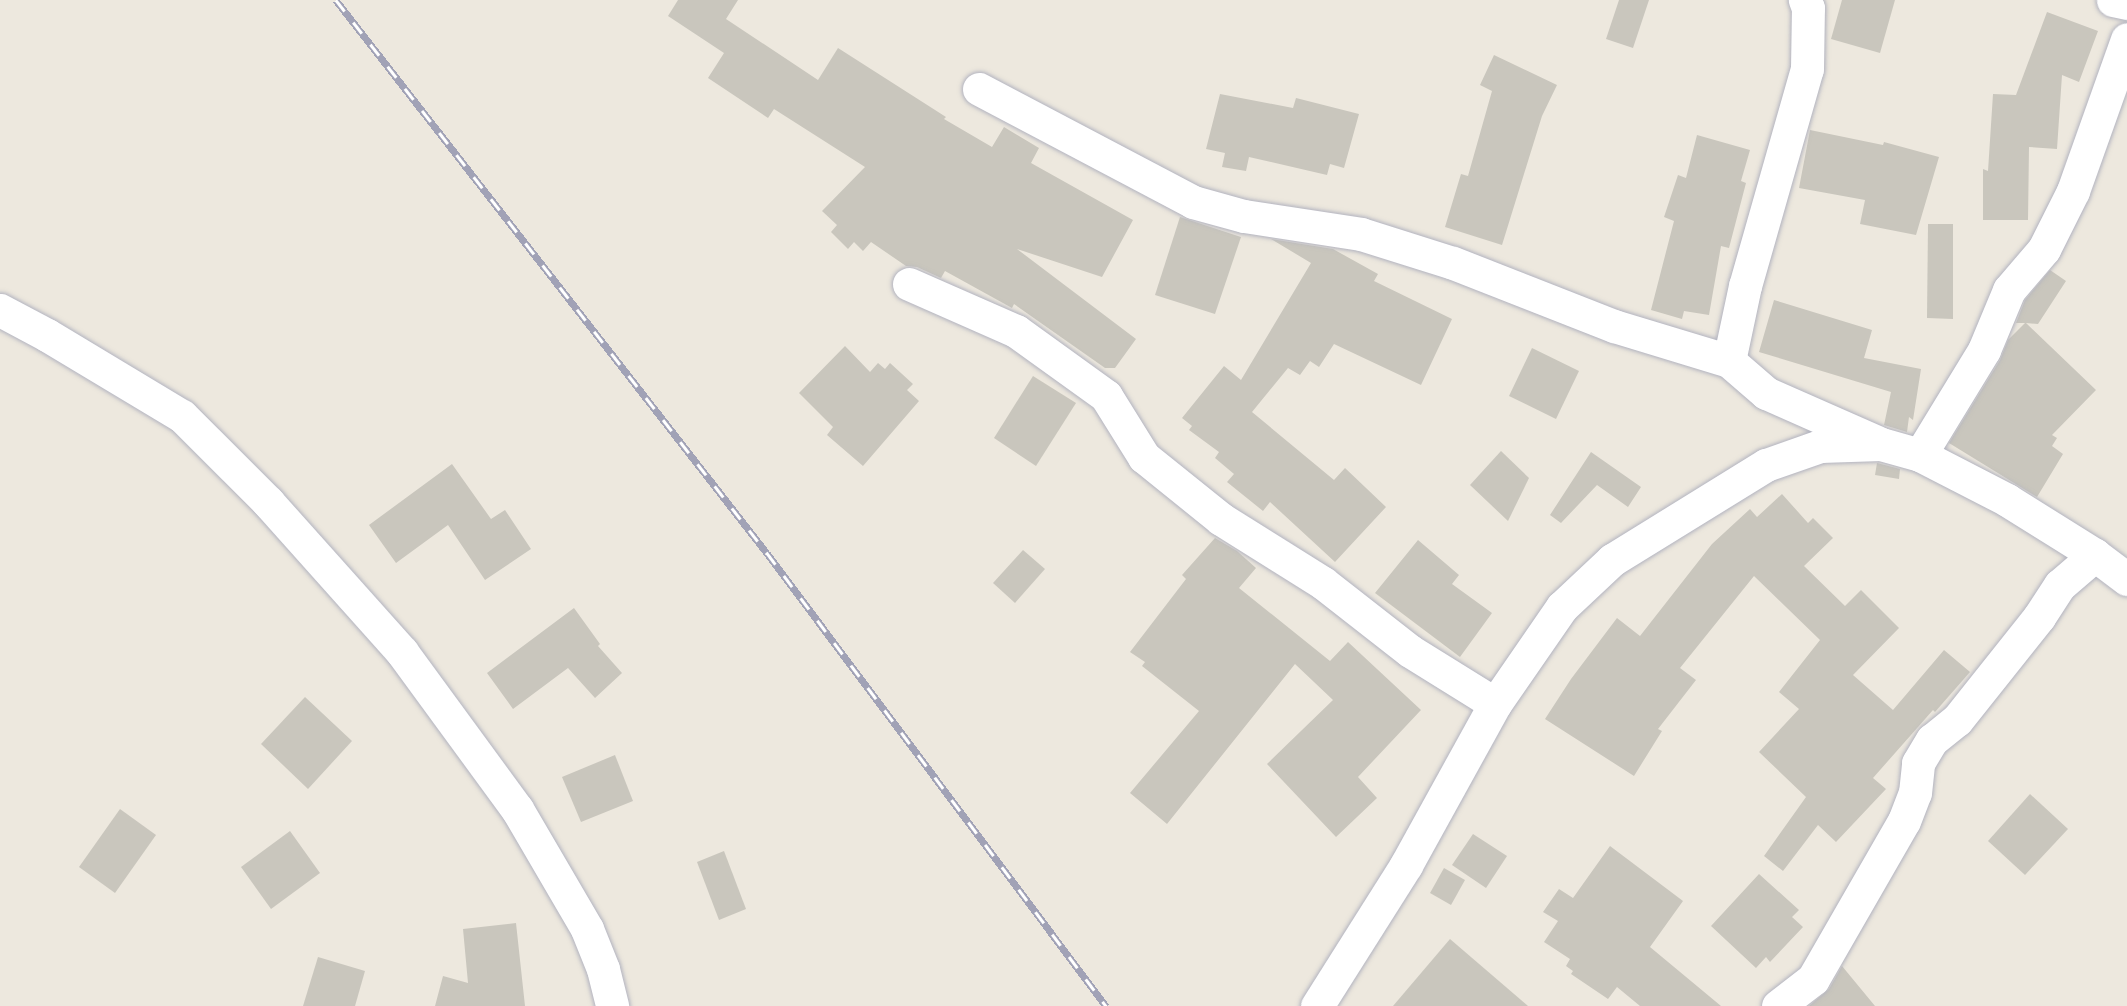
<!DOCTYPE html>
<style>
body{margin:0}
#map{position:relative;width:2127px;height:1006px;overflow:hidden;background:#ede8de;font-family:"Fira Sans",sans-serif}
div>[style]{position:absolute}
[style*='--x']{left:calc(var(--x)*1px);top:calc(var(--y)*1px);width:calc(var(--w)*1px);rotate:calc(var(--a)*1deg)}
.building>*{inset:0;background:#c9c6bd}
.roads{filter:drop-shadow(0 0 2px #b2b3bf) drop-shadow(0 0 2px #b2b3bf)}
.street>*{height:33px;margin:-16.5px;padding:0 16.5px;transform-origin:16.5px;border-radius:16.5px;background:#fff}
.rail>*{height:7px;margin-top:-3.5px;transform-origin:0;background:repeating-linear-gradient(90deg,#fff 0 14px,#a1a2b6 0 28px);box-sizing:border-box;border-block:2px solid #a1a2b6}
span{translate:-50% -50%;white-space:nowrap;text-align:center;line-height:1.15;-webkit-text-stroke:4.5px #fff;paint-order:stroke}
</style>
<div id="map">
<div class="building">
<div style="clip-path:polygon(678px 0,738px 0,726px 19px,818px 80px,838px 48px,946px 117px,944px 119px,992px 147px,1004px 127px,1039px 148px,1031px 163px,1133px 220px,1102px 277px,1017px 249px,1136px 339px,1115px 368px,1105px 368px,1014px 304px,1012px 308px,945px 271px,941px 278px,917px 267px,906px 266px,871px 242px,863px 251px,854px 242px,848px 249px,831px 232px,837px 225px,822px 211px,865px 167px,774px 109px,768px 118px,708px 78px,724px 53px,668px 16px)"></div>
<div style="clip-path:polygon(1619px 0,1649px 0,1633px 48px,1606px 39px)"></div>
<div style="clip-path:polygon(1842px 0,1895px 0,1880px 53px,1831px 39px)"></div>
<div style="clip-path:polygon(2047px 12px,2098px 31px,2079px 82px,2062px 75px,2057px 149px,2029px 147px,2028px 220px,1983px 220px,1983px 169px,1988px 171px,1993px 94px,2016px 95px)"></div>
<div style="clip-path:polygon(1494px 55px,1557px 85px,1542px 116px,1502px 245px,1445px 227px,1461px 174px,1468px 176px,1492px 91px,1480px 85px)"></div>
<div style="clip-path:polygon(1220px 94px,1293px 108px,1296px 98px,1359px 114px,1344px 168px,1330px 164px,1327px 175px,1249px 157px,1246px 171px,1222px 167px,1225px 153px,1206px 149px)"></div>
<div style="clip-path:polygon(1810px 130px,1883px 145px,1884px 142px,1939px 157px,1916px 235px,1860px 224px,1865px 200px,1799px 188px)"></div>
<div style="clip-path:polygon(1697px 135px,1750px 150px,1741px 181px,1746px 183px,1729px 248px,1721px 246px,1709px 315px,1684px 311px,1682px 319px,1651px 310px,1674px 221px,1664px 217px,1678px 175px,1686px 178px)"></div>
<div style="clip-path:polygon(1180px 217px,1241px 237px,1215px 314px,1155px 295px)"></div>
<div style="clip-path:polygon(1928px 224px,1953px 224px,1953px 319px,1927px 318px)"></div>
<div style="clip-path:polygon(1271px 239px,1333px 249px,1378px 274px,1374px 281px,1452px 319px,1421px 385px,1334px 344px,1319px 367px,1310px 361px,1300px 375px,1288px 368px,1252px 412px,1334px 480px,1345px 468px,1386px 507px,1335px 562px,1270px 502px,1263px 511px,1227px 482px,1234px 474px,1215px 458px,1219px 452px,1189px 430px,1192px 426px,1182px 418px,1224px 366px,1241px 380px,1311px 263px)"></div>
<div style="clip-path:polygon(2050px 270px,2066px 281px,2038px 324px,2026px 323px,2096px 390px,2052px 435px,2057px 438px,2052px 446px,2063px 454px,2037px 497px,1949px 443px,2000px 360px,2008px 340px,2025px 323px,2016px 323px,2025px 300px)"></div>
<div style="clip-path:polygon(1774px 300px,1872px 330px,1864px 358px,1921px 369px,1913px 420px,1909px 417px,1907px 432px,1884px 425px,1891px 392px,1759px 352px)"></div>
<div style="clip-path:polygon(845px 346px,870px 372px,878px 363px,885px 369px,890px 363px,913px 384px,907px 390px,919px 401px,863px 466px,827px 435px,833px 427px,799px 393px)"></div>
<div style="clip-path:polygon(1532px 348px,1579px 371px,1556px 419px,1509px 396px)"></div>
<div style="clip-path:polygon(1033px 376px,1076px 403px,1036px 466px,994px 438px)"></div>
<div style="clip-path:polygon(1501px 451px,1529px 478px,1508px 521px,1470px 485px)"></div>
<div style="clip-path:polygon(1591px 452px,1641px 487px,1628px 507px,1597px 485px,1561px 523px,1550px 515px)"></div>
<div style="clip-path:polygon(1877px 463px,1900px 469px,1899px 479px,1875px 475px)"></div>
<div style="clip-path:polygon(452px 464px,491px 519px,505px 510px,531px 549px,485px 580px,448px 525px,396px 563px,369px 525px)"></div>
<div style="clip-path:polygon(1782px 494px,1808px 523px,1813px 518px,1833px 538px,1804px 566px,1845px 606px,1861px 590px,1899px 628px,1853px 675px,1893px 710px,1944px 650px,1970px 672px,1935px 712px,1933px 710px,1873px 778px,1886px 789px,1836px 842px,1818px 825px,1783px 871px,1764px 856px,1806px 797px,1759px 752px,1799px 709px,1779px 692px,1820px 640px,1754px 576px,1680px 668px,1696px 680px,1658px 729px,1662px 731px,1634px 776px,1545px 719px,1571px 679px,1617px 618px,1640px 636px,1712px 544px,1750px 509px,1757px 517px)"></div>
<div style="clip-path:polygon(1215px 538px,1237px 551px,1256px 568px,1239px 588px,1330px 661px,1348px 642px,1421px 710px,1358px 777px,1377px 798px,1336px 837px,1267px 764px,1333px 700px,1295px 664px,1167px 824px,1130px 793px,1199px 711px,1142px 666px,1145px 662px,1130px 652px,1186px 579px,1182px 575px)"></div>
<div style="clip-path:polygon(1418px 540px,1459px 575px,1452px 584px,1492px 613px,1460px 657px,1375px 593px)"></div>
<div style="clip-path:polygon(1023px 550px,1045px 569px,1015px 603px,993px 583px)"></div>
<div style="clip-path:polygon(574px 608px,600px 644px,598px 646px,622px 673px,595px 698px,568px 668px,513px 709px,487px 673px)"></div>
<div style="clip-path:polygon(305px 697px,352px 741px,308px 789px,261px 744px)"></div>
<div style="clip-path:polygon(615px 755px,633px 801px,581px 822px,562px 777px)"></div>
<div style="clip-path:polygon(2030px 794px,2068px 829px,2025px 875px,1988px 841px)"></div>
<div style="clip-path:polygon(120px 809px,156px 835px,115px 893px,79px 867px)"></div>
<div style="clip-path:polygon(290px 831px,320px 873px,271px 909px,241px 867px)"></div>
<div style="clip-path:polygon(1473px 834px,1507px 856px,1486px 888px,1452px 865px)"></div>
<div style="clip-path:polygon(1610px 846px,1683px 901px,1650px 947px,1721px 1006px,1640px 1006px,1617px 987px,1608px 999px,1571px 974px,1573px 971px,1566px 966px,1570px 959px,1544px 942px,1558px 921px,1543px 912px,1559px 889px,1573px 898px)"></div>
<div style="clip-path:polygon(724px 851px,746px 909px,719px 920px,697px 862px)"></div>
<div style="clip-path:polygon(1444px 868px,1465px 880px,1451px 905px,1430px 893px)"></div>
<div style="clip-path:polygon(1759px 874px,1799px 910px,1792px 917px,1803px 927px,1770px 962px,1766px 957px,1756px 968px,1711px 926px)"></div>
<div style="clip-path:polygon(516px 923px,525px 1006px,435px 1006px,443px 976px,468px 983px,463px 929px)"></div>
<div style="clip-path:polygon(1450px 939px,1528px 1006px,1393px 1006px)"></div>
<div style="clip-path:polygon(318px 957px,365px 971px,355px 1006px,303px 1006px)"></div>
<div style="clip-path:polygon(1842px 966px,1875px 1006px,1809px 1006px,1829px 989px)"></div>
</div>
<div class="roads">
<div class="street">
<div style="--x:2113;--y:0;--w:14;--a:12"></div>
<div style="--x:979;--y:89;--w:242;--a:27.8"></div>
<div style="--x:1193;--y:202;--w:53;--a:15.4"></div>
<div style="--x:1244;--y:216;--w:118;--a:8.7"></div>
<div style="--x:1361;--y:234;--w:96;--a:17.5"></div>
<div style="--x:1453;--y:263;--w:173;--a:21.4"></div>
<div style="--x:1614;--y:326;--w:120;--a:16.9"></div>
<div style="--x:1729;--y:361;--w:49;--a:40.9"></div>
<div style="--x:1766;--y:393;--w:121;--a:23.8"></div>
<div style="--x:909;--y:284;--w:117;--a:23.7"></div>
<div style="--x:1016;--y:331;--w:111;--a:35.8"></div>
<div style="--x:1106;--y:396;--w:72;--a:58.1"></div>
<div style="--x:1144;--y:457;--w:99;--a:38.8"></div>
<div style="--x:1221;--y:519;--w:120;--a:32.1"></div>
<div style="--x:1323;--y:583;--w:110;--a:38"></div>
<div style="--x:1410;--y:651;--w:100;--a:31.9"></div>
<div style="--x:0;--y:310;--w:53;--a:28"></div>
<div style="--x:47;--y:335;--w:157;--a:31"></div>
<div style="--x:182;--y:416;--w:122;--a:45"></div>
<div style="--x:268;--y:502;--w:201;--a:48.2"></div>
<div style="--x:402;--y:652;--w:195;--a:53.8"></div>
<div style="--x:517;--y:809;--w:139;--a:59.7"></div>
<div style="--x:587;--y:929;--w:43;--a:68.2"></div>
<div style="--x:603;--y:969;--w:38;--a:76"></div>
<div style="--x:1729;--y:361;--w:77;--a:-78"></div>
<div style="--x:1745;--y:286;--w:226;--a:-74.1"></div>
<div style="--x:1807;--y:69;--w:61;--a:-89.1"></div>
<div style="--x:1808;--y:8;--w:9;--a:-111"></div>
<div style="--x:1920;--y:455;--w:123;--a:-58.6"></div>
<div style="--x:1984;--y:350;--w:65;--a:-67.4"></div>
<div style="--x:2009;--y:290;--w:54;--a:-49.5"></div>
<div style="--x:2044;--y:249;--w:65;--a:-63.4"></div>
<div style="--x:2073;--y:191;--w:161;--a:-70.4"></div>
<div style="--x:1317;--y:1006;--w:167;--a:-57.7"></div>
<div style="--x:1406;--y:865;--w:184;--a:-61.1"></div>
<div style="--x:1495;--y:704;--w:118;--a:-55.4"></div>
<div style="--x:1562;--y:607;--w:69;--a:-43.2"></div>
<div style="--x:1612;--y:560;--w:181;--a:-31.7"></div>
<div style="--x:1766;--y:465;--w:57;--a:-19.4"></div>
<div style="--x:1820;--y:446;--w:61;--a:-1.9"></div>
<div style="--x:1881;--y:444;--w:41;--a:15.8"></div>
<div style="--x:1920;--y:455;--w:98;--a:27.3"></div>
<div style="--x:2007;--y:500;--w:104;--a:32"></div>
<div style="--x:2095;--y:555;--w:40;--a:37"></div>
<div style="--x:1778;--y:1006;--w:44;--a:-37.6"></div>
<div style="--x:1813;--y:979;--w:182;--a:-60.1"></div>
<div style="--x:1904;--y:821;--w:30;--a:-69"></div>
<div style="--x:1915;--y:793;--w:30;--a:-84"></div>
<div style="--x:1918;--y:763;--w:27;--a:-59"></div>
<div style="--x:1932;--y:740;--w:32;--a:-39"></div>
<div style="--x:1957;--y:720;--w:132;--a:-51.5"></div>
<div style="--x:2039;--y:617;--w:38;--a:-57"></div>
<div style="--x:2060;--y:585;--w:46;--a:-40.6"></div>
</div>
</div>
<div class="rail">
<div style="--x:336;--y:0;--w:701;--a:52.07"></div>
<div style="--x:767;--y:553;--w:566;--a:53.19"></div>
</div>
</div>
